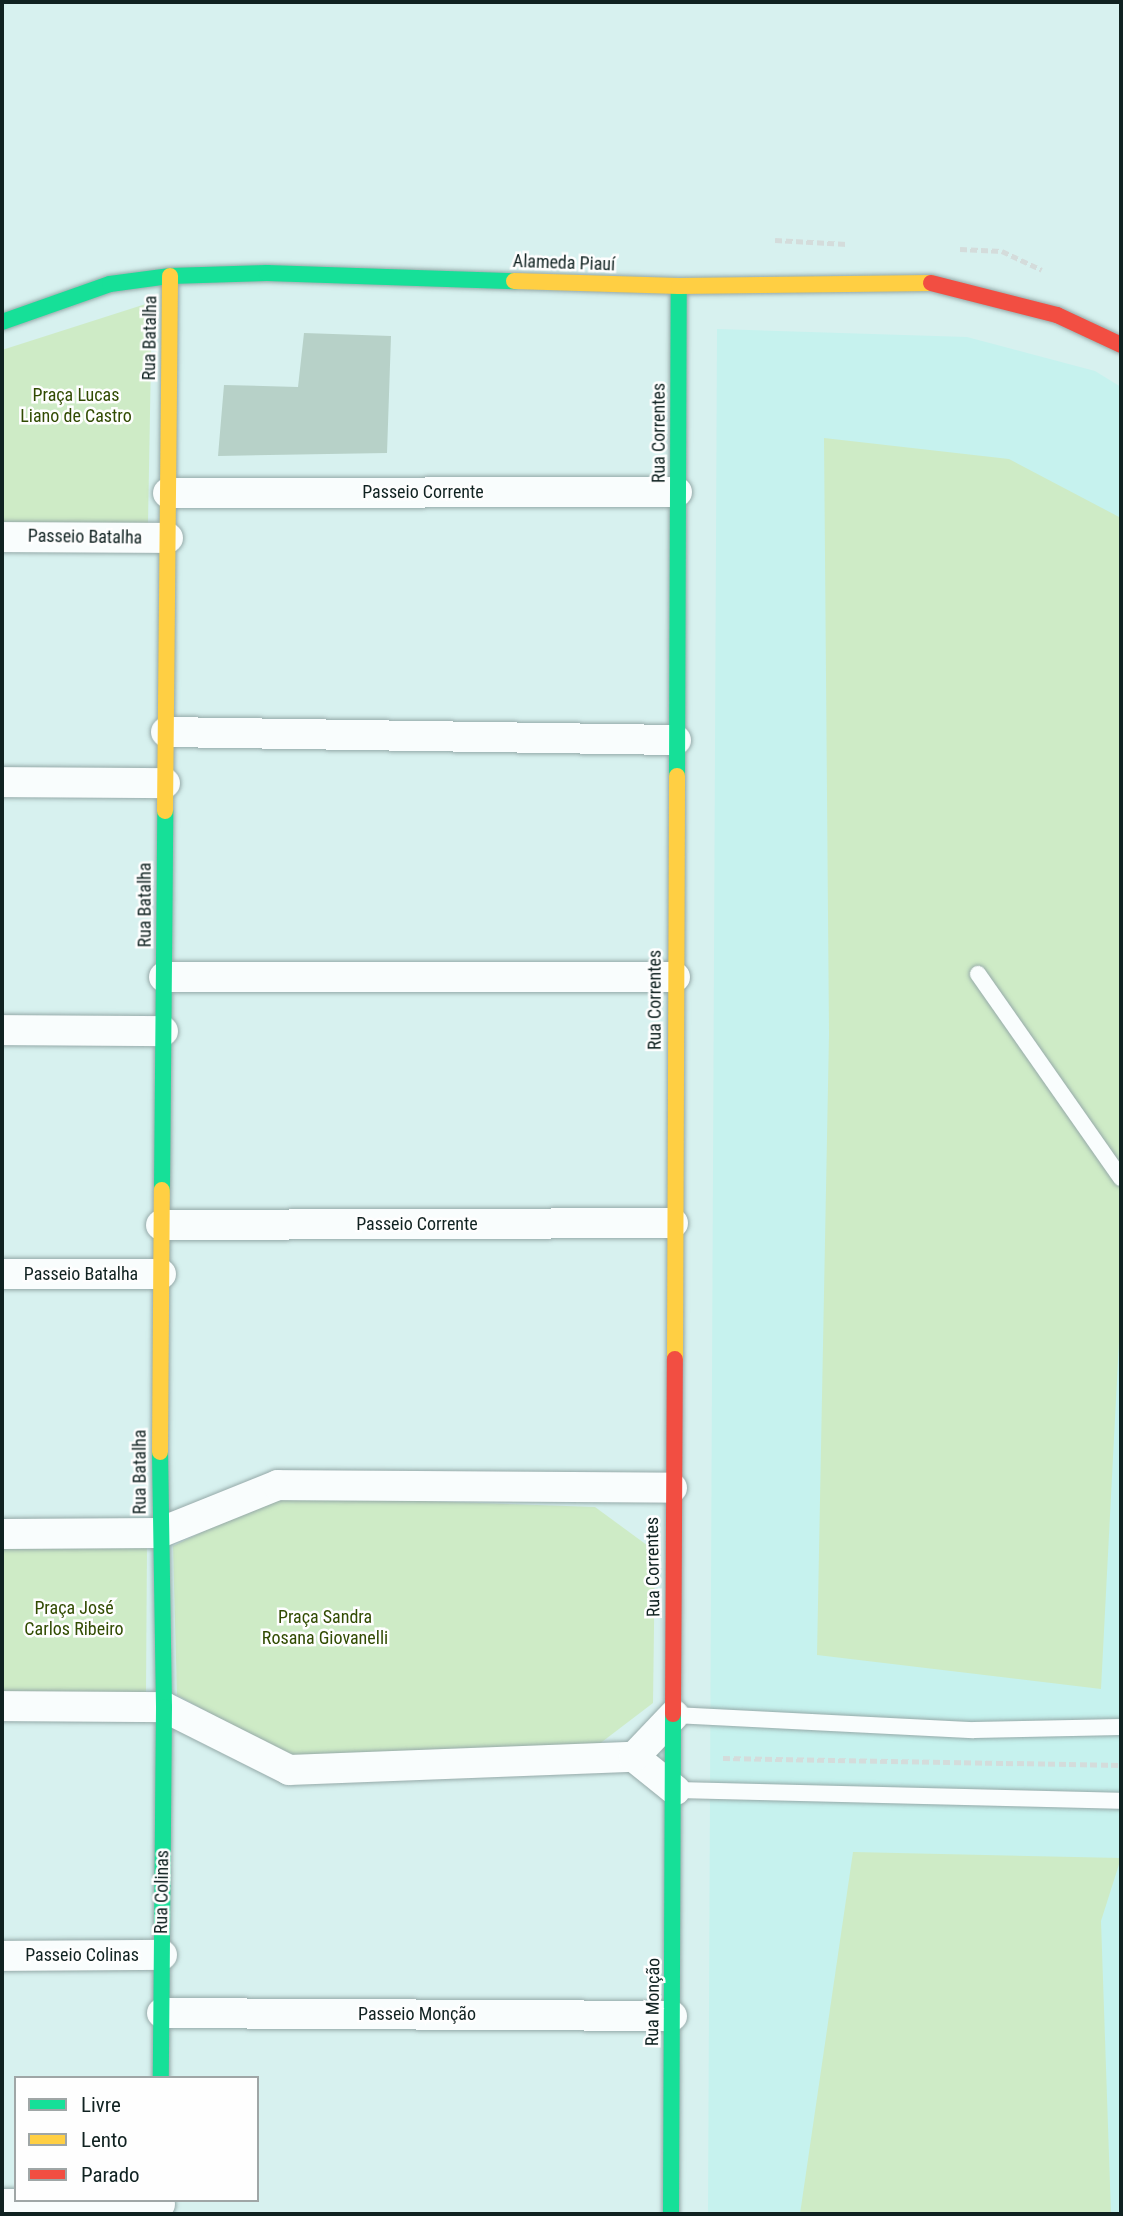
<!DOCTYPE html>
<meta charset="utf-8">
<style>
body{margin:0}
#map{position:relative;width:1123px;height:2216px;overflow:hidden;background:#d7f1ef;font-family:"Roboto Condensed",sans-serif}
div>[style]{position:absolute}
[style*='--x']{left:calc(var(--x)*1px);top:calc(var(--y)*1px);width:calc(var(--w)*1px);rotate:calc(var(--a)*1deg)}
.built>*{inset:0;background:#c6f2ee}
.green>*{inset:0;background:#ceebc6}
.building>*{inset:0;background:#b7d1c8}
.path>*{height:4.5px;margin-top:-2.25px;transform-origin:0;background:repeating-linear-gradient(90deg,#d4dcdb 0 7px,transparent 0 10.5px)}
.roads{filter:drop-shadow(0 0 2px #95a9a8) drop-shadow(0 0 2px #95a9a8)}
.lane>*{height:16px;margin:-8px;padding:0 8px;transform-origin:8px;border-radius:8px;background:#f9fdfd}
.street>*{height:30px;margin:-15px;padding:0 15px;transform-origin:15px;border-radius:15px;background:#f9fdfd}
.fast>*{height:16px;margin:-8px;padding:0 8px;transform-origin:8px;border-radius:8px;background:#16e098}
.slow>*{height:16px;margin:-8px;padding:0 8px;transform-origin:8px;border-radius:8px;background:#ffcf43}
.jam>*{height:16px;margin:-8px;padding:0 8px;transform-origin:8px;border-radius:8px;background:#f24e42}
span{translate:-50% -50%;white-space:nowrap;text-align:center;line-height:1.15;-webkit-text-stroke:5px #fefefe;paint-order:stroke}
.street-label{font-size:18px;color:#102221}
.park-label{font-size:18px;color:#314b02}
.frame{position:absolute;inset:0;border:4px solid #102221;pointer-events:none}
.legend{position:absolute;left:14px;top:2076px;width:245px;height:126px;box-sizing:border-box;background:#fefefe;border:2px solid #9fa6a6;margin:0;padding:9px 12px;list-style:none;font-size:21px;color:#102221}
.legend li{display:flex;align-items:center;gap:14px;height:35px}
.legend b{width:35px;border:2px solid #9fa6a6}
</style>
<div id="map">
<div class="built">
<div style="clip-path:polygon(717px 329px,967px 337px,1095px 371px,1121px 387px,1121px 2214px,708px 2214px)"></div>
</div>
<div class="green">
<div style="clip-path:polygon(152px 302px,148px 523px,2px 523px,2px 350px)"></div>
<div style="clip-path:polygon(824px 438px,1009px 459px,1121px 518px,1121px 1303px,1101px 1689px,817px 1655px,829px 1034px)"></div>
<div style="clip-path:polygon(278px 1496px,595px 1507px,655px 1551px,653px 1703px,590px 1751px,291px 1758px,177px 1695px,173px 1546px)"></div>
<div style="clip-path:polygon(2px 1546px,147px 1546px,146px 1692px,2px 1692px)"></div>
<div style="clip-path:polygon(853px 1852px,1121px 1858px,1101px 1921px,1111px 2214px,800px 2214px)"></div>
</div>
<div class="building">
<div style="clip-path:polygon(304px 333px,391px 336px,387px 453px,218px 456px,224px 385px,298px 387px)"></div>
</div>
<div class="path">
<div style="--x:775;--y:240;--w:72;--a:3.2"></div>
<div style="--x:960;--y:249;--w:42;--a:2.7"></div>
<div style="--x:1002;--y:251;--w:44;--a:25.4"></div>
<div style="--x:723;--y:1758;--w:398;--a:1"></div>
</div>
<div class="roads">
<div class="lane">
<div style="--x:978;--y:974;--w:249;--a:55"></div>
<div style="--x:674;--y:1715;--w:300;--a:2.9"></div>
<div style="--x:974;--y:1730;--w:147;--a:-1.2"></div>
<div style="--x:675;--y:1790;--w:446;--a:1.4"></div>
</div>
<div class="street">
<div style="--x:168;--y:493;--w:509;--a:-0.11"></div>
<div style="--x:2;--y:537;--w:166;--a:0.3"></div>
<div style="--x:166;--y:732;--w:510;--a:0.9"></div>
<div style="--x:2;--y:782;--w:163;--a:0.4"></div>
<div style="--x:164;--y:977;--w:511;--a:0"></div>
<div style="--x:2;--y:1030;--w:161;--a:0.4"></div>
<div style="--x:161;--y:1225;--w:512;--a:-0.22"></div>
<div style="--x:2;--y:1274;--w:159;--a:0"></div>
<div style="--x:2;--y:1534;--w:157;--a:-0.4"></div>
<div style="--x:159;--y:1533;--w:128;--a:-22"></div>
<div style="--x:278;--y:1485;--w:394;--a:0.4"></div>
<div style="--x:2;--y:1706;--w:162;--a:0.4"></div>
<div style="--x:164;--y:1707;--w:140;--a:26.7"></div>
<div style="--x:289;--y:1770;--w:345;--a:-2.2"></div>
<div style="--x:634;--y:1757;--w:53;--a:38.8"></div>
<div style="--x:634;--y:1757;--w:58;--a:-46.4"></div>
<div style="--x:2;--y:1956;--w:160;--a:-0.4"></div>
<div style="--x:162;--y:2013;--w:510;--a:0.34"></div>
<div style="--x:2;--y:2204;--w:158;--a:0"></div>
</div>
<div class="fast">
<div style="--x:2;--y:322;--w:114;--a:-19.4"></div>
<div style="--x:110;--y:284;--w:61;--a:-7.6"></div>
<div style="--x:170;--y:276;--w:97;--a:-1.8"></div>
<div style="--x:267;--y:273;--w:247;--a:1.9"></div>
<div style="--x:677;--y:776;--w:490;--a:-89.8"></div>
<div style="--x:162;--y:1190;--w:379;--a:-89.5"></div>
<div style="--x:160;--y:1452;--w:255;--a:89.1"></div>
<div style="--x:164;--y:1707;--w:371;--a:90.5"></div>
<div style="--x:671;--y:2214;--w:500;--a:-89.77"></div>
</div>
<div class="slow">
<div style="--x:514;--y:281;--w:165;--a:1.7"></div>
<div style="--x:679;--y:286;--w:252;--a:-0.7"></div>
<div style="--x:165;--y:811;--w:535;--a:-89.46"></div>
<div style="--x:675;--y:1359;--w:583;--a:-89.8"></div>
<div style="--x:160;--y:1452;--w:262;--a:-89.6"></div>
</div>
<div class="jam">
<div style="--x:931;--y:283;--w:130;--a:14.3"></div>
<div style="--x:1057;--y:315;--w:71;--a:25.1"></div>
<div style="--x:673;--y:1714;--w:355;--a:-89.7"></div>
</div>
</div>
<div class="street-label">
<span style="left:564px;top:263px;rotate:2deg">Alameda Piauí</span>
<span style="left:150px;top:338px;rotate:-89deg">Rua Batalha</span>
<span style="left:659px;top:433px;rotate:-90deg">Rua Correntes</span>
<span style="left:423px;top:492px">Passeio Corrente</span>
<span style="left:85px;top:537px;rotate:1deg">Passeio Batalha</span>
<span style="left:145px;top:905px;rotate:-90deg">Rua Batalha</span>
<span style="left:655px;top:1000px;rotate:-90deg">Rua Correntes</span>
<span style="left:417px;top:1224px">Passeio Corrente</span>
<span style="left:81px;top:1274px">Passeio Batalha</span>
<span style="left:140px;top:1472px;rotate:-90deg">Rua Batalha</span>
<span style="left:653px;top:1567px;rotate:-91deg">Rua Correntes</span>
<span style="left:162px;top:1892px;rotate:-89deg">Rua Colinas</span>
<span style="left:82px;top:1955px">Passeio Colinas</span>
<span style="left:653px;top:2002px;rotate:-89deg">Rua Monção</span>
<span style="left:417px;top:2014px">Passeio Monção</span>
</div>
<div class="park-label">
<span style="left:76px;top:406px">Praça Lucas<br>Liano de Castro</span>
<span style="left:74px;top:1619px">Praça José<br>Carlos Ribeiro</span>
<span style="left:325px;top:1628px">Praça Sandra<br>Rosana Giovanelli</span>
</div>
<div class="frame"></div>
<ul class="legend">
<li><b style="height:9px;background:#16e098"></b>Livre</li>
<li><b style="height:9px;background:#ffcf43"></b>Lento</li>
<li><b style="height:9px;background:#f24e42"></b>Parado</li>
</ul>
</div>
